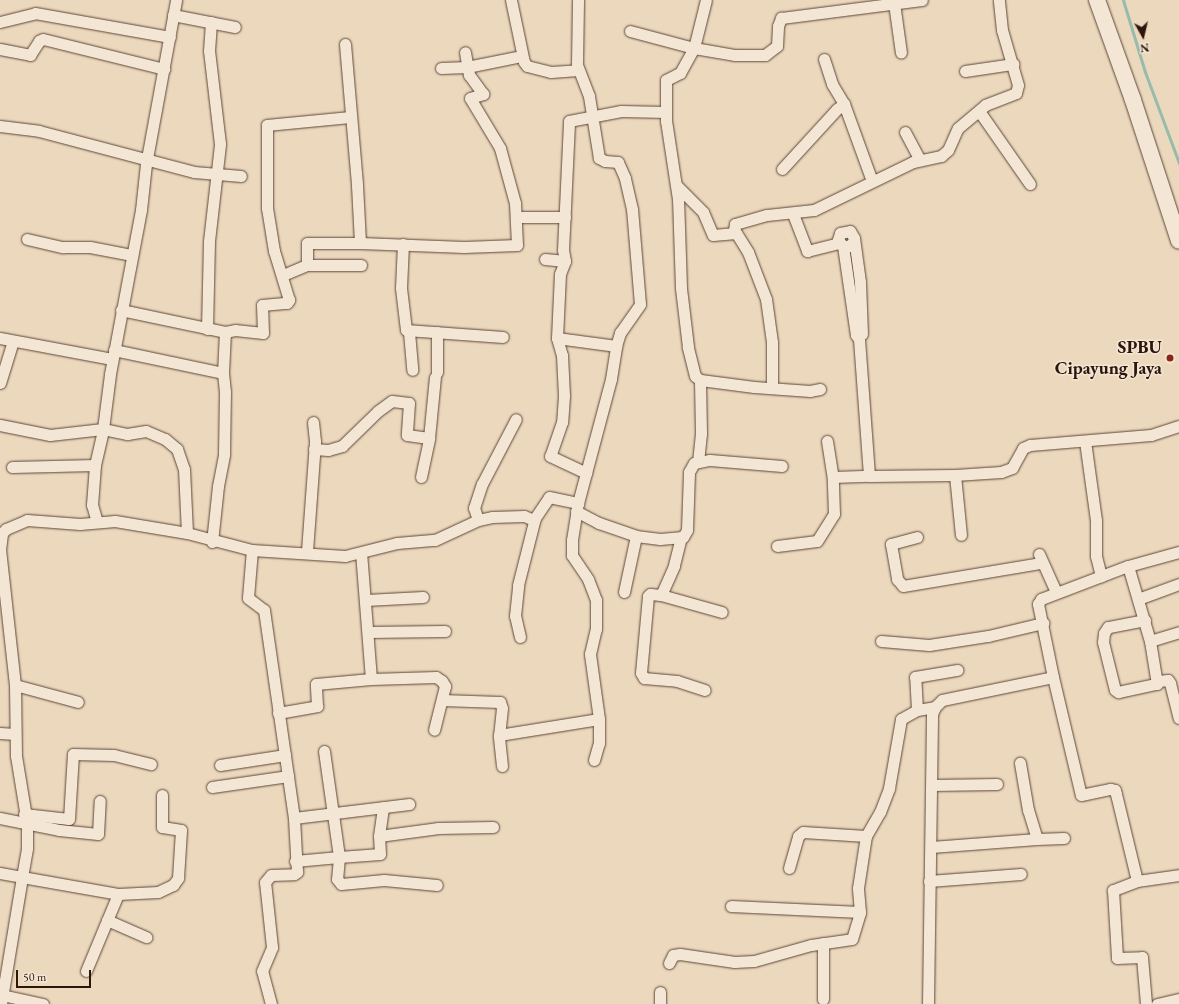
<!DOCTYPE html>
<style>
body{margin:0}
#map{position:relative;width:1179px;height:1004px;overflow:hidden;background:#ecd8bd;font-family:"EB Garamond",serif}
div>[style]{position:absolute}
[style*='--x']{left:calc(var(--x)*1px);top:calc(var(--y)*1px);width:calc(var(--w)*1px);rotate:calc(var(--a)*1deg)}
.stream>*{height:3px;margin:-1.5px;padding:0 1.5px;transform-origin:1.5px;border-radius:1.5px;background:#99bbac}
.roads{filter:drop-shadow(0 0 1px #5d4638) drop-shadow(0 0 1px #5d4638)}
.street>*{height:11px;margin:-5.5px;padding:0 5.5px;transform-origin:5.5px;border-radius:5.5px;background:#f3e6d4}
.secondary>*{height:16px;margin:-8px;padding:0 8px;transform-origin:8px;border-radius:8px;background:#f3e6d4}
.dots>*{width:11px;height:11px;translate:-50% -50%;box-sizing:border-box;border:2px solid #f3e6d4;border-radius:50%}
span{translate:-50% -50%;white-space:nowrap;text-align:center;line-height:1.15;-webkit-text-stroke:3px #f3e6d4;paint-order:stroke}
.poi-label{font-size:18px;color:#2d150c;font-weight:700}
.right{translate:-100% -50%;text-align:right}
.north{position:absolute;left:1123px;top:16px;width:40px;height:40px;-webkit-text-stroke:3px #f3e6d4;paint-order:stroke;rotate:172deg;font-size:11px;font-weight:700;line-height:16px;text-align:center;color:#2d150c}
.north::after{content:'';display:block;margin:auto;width:14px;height:18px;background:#2d150c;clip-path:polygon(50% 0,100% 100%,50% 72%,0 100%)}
.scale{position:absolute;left:16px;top:970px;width:75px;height:18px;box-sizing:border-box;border:2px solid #2d150c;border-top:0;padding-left:5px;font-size:12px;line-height:14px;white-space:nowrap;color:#2d150c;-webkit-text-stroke:3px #f3e6d4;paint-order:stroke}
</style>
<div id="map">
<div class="stream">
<div style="--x:1123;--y:0;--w:75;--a:73"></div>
<div style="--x:1145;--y:72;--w:97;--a:69.5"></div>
</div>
<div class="roads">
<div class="street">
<div style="--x:511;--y:0;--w:63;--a:78.2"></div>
<div style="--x:524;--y:62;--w:5;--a:53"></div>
<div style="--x:527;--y:66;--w:25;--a:14"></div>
<div style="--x:551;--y:72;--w:27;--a:-4"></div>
<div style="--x:894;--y:3;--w:50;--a:82"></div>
<div style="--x:173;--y:15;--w:63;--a:11"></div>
<div style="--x:0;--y:22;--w:36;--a:-14"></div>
<div style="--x:35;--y:13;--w:137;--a:10.1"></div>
<div style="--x:630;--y:31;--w:66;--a:14.9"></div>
<div style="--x:694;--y:48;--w:49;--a:-76"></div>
<div style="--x:345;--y:44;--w:142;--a:85.1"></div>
<div style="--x:357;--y:185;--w:58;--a:87"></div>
<div style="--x:360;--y:243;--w:104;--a:2.2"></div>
<div style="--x:464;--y:247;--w:53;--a:-2.2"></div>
<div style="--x:517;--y:245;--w:42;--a:-92.7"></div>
<div style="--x:515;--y:203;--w:57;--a:-105.3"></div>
<div style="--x:500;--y:148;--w:58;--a:-121"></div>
<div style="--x:470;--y:98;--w:14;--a:-17"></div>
<div style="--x:483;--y:94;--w:24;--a:-126"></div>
<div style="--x:469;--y:75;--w:23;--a:-100"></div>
<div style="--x:0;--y:49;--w:31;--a:11"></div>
<div style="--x:30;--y:55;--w:17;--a:-57"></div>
<div style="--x:39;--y:41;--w:4;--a:-27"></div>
<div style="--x:43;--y:39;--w:125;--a:13.9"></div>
<div style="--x:824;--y:59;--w:26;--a:72"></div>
<div style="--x:832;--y:84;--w:23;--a:59"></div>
<div style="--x:441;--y:68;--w:26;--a:-2"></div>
<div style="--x:467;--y:67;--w:55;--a:-11.5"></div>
<div style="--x:965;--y:71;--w:49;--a:-8.3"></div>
<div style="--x:979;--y:111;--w:89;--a:55.1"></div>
<div style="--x:0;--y:126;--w:39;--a:7"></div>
<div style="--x:39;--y:131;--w:160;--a:14.8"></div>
<div style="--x:194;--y:172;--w:47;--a:4.9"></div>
<div style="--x:905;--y:132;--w:32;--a:62"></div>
<div style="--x:782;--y:169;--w:81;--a:-47.5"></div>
<div style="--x:837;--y:109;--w:9;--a:-36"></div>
<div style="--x:844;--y:104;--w:82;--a:70"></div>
<div style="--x:677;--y:186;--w:37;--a:45"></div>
<div style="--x:703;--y:212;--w:25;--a:67"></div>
<div style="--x:713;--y:235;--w:23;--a:-5"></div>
<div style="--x:793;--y:214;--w:40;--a:69"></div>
<div style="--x:807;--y:251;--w:34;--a:-14"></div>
<div style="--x:517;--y:217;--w:48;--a:0"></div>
<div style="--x:27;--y:239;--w:37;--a:13"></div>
<div style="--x:63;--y:247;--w:27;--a:0"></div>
<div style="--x:90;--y:247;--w:43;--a:10.8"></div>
<div style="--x:853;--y:242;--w:6;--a:135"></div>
<div style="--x:849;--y:246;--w:6;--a:180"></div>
<div style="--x:843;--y:246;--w:8;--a:-130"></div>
<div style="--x:838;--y:240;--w:7;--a:-74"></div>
<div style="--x:840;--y:233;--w:10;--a:-11"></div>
<div style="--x:850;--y:231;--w:8;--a:60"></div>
<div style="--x:854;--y:238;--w:44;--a:82.2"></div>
<div style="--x:860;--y:282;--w:52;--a:87.8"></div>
<div style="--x:403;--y:244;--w:44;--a:92.6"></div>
<div style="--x:401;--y:288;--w:42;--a:83.2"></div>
<div style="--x:406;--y:330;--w:97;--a:4.1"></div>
<div style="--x:843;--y:246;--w:90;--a:81.7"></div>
<div style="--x:856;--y:335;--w:5;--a:53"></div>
<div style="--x:859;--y:339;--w:137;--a:85.8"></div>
<div style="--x:869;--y:476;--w:86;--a:-0.7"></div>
<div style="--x:955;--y:475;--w:46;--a:-3.7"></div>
<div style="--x:1001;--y:472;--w:12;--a:-20"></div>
<div style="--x:1012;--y:468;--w:23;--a:-61"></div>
<div style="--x:1023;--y:448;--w:8;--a:-23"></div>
<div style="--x:1030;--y:445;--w:121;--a:-4.7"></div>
<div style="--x:1151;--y:435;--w:29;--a:-18"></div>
<div style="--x:545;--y:259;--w:20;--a:6"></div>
<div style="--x:565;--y:261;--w:14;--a:111"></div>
<div style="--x:560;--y:274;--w:64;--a:92.7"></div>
<div style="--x:557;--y:338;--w:18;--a:74"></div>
<div style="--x:562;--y:355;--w:41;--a:87.2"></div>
<div style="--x:564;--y:396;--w:26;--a:94"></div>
<div style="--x:562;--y:422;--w:36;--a:109"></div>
<div style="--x:550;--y:456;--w:40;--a:25"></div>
<div style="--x:565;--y:261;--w:11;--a:-100"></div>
<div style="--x:563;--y:250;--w:129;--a:-87.3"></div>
<div style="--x:569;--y:121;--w:53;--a:-10.9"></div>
<div style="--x:621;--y:111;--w:45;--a:1.3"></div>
<div style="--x:307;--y:265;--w:22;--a:-90"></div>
<div style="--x:307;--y:243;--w:53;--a:0"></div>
<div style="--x:283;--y:275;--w:26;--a:-23"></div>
<div style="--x:307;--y:265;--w:54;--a:0"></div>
<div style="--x:121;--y:310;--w:106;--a:11.9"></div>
<div style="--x:207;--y:329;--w:88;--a:-88.7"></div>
<div style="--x:209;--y:241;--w:98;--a:-83.5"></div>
<div style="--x:220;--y:144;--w:94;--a:-96.7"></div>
<div style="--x:209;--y:51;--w:29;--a:-86"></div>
<div style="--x:409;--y:332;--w:38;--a:85"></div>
<div style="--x:437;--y:332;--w:40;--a:90"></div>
<div style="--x:0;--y:338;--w:114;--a:10.6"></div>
<div style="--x:557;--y:338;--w:60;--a:7.7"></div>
<div style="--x:114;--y:350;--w:111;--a:11.9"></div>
<div style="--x:0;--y:383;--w:44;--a:-72.8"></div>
<div style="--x:772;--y:388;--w:46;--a:-90"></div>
<div style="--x:772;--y:342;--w:43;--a:-97.9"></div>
<div style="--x:766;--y:299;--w:50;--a:-111"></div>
<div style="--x:748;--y:252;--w:26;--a:-122"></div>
<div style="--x:734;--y:230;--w:6;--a:-81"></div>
<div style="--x:735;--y:224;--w:33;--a:-16"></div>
<div style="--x:767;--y:215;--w:47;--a:-6.1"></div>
<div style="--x:814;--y:210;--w:110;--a:-25.9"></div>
<div style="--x:913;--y:162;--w:29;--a:-12"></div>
<div style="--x:941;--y:156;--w:9;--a:-41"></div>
<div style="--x:948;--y:150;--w:24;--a:-66"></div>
<div style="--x:958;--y:128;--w:35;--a:-40"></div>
<div style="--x:985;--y:105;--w:33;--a:-21"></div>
<div style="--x:1016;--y:93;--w:8;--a:-76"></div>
<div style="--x:1018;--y:85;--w:57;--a:-106.2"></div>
<div style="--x:1002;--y:30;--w:30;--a:-96"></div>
<div style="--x:820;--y:389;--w:10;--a:169"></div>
<div style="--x:810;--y:391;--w:56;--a:-175.9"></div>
<div style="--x:754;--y:387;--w:54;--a:-172.6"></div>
<div style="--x:700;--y:380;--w:6;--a:-141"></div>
<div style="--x:695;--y:376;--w:30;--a:-104"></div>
<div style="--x:688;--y:347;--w:59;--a:-96.8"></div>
<div style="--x:681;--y:288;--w:89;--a:-91.9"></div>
<div style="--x:678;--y:199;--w:79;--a:-98.7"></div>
<div style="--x:666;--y:121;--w:41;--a:-90"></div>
<div style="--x:666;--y:80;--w:16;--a:-27"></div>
<div style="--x:680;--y:73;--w:29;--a:-61"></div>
<div style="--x:694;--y:48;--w:42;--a:9.7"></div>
<div style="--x:735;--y:55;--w:30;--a:0"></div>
<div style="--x:765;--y:55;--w:15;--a:-37"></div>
<div style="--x:777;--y:46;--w:20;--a:-87"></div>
<div style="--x:778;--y:26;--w:9;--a:-69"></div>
<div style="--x:781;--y:18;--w:142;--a:-7.3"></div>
<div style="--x:0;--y:425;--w:51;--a:11.3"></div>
<div style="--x:50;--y:435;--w:53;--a:-6.5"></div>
<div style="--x:103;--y:429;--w:25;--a:12"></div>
<div style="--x:127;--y:434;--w:19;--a:-9"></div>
<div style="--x:146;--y:431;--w:21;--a:23"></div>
<div style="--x:165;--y:439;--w:16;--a:40"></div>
<div style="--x:177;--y:449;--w:21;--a:71"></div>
<div style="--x:184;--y:469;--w:64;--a:87.3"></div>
<div style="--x:827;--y:441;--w:36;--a:81"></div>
<div style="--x:1085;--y:441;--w:80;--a:82.1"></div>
<div style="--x:1096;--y:520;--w:36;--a:90"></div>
<div style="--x:1096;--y:556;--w:21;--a:76"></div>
<div style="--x:314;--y:449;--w:14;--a:4"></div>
<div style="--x:328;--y:450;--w:15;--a:-16"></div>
<div style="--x:342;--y:446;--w:50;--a:-44.2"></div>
<div style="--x:378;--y:411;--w:17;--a:-36"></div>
<div style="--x:392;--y:401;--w:17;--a:7"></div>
<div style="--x:409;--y:403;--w:32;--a:94"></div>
<div style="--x:407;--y:435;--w:22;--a:8"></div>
<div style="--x:698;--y:462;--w:29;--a:-84"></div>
<div style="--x:701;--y:433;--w:53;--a:-91.1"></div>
<div style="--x:12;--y:467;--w:83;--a:-1.4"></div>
<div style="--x:955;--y:475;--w:60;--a:84.3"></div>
<div style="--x:421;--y:477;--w:40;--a:-78"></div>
<div style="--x:429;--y:438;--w:61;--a:-84.4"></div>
<div style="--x:576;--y:511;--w:26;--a:28"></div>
<div style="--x:599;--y:523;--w:39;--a:19"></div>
<div style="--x:636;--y:536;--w:24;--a:7"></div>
<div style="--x:660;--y:539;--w:23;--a:-5"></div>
<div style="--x:683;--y:537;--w:8;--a:-60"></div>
<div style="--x:687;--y:530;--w:58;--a:-88"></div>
<div style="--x:689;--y:472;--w:10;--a:-61"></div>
<div style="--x:694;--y:463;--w:16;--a:-11"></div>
<div style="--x:710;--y:460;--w:72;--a:4.8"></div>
<div style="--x:478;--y:520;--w:13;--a:-108"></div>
<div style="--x:474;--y:508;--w:25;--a:-72"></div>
<div style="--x:482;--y:484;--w:73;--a:-62.4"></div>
<div style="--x:97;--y:522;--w:18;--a:-106"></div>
<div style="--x:92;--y:505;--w:40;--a:-85.7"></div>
<div style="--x:95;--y:465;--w:37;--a:-77"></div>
<div style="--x:103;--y:429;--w:55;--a:-82.7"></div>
<div style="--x:110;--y:374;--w:167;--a:-79.3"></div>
<div style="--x:141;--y:210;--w:46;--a:-83.8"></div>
<div style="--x:146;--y:164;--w:167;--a:-79.6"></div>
<div style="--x:681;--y:537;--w:30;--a:104"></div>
<div style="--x:674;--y:566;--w:32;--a:114"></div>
<div style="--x:661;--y:595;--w:63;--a:15.6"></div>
<div style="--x:917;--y:537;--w:27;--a:165"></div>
<div style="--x:891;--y:544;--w:36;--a:80"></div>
<div style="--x:897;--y:579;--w:9;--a:49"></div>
<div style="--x:903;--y:586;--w:140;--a:-9.5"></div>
<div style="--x:212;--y:542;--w:56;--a:-83.9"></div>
<div style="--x:218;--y:486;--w:33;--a:-79"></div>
<div style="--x:224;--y:454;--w:62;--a:-89.1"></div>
<div style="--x:225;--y:392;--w:19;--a:-96"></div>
<div style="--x:223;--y:373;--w:41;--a:-87.2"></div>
<div style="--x:225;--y:332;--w:10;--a:-11"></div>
<div style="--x:235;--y:330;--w:28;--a:6"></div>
<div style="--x:263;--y:333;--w:28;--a:-92"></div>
<div style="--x:262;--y:305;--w:25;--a:-5"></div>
<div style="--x:287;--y:303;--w:4;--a:-56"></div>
<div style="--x:289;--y:300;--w:51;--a:-107"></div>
<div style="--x:274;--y:251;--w:44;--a:-99.2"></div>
<div style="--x:267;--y:208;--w:83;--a:-90"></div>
<div style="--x:267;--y:125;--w:83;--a:-5.5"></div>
<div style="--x:777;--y:546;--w:40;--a:-7.1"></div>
<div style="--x:817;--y:541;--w:32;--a:-58"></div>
<div style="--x:834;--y:514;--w:37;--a:-92"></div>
<div style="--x:833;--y:477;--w:36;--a:-2"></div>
<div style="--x:252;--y:550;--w:48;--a:94.8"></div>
<div style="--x:248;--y:598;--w:20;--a:37"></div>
<div style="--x:264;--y:610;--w:210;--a:81.8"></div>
<div style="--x:294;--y:818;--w:116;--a:-6.9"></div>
<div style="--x:307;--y:551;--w:110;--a:-85.8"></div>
<div style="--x:315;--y:441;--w:19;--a:-96"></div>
<div style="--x:1039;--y:554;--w:42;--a:65.9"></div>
<div style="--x:1128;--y:566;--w:78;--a:73.7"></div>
<div style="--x:1150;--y:641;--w:30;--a:-17"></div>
<div style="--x:624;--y:592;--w:57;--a:-77.9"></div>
<div style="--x:661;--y:595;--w:11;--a:-175"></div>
<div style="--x:650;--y:594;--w:3;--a:135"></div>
<div style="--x:648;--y:596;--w:77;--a:95.2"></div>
<div style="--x:641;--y:673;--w:6;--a:59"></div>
<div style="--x:644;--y:678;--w:33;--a:5"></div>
<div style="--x:677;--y:681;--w:29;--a:18"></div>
<div style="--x:1138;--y:599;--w:44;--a:-20.1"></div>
<div style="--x:366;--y:600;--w:57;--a:-3"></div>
<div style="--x:1145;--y:620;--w:38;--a:169"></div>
<div style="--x:1108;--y:627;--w:7;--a:124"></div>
<div style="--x:1104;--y:633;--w:9;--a:96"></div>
<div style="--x:1103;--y:642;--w:49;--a:76"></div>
<div style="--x:1115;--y:690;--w:4;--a:34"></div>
<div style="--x:1118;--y:692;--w:40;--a:-12"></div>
<div style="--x:1157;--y:684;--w:44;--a:-99.2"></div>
<div style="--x:368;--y:632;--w:77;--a:-0.7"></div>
<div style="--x:520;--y:637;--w:22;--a:-103"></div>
<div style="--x:515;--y:616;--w:31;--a:-84"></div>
<div style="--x:518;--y:585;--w:69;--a:-75.8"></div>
<div style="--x:535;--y:518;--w:25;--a:-56"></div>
<div style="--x:549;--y:497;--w:30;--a:12"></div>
<div style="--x:881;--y:641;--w:48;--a:4.8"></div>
<div style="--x:929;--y:645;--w:60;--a:-8.7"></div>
<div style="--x:988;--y:636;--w:57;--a:-13.3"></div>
<div style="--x:1053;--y:677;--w:121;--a:76.7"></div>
<div style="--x:1081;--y:795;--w:30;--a:-12"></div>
<div style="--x:1110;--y:789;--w:5;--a:11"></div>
<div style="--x:1115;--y:790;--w:4;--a:76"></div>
<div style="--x:1116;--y:794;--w:89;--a:76.4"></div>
<div style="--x:1137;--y:881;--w:26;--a:159"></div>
<div style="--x:1113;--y:890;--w:68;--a:86.6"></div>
<div style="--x:1117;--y:958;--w:25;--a:-2"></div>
<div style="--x:1142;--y:957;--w:47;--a:85.1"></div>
<div style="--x:371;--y:679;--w:65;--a:-1.8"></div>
<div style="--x:436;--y:677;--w:7;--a:34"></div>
<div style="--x:442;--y:681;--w:6;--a:59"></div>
<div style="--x:445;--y:686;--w:45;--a:104"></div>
<div style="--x:1158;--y:681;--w:10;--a:-6"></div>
<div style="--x:1168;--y:680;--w:4;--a:56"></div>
<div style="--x:1170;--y:683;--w:36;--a:76"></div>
<div style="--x:15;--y:685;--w:65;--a:15.1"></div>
<div style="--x:442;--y:700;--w:58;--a:2"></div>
<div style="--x:500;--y:702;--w:6;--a:72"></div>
<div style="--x:502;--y:708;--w:27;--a:96"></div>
<div style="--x:917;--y:710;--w:33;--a:-93"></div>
<div style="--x:915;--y:677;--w:43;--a:-9.5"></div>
<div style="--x:278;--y:713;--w:40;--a:-10"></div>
<div style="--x:317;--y:706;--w:22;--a:-93"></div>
<div style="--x:316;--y:684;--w:55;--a:-5.2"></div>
<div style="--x:371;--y:679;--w:126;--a:-94.5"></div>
<div style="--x:0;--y:733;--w:15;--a:4"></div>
<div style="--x:324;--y:751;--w:107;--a:81.9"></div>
<div style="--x:339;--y:857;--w:41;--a:-4.2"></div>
<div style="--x:380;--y:854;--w:18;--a:-93"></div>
<div style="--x:379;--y:836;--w:29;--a:-82"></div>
<div style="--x:594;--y:760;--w:18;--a:-74"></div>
<div style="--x:599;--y:743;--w:24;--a:-90"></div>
<div style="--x:220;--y:765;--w:66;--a:-8.7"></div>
<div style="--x:502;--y:766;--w:31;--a:-96"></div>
<div style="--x:499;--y:735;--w:101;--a:-9.1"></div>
<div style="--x:599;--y:719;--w:66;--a:-97.9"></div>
<div style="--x:590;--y:654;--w:26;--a:-77"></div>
<div style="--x:596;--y:629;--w:29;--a:-90"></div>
<div style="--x:596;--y:600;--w:22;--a:-111"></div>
<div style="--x:588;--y:579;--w:29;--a:-124"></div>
<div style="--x:572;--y:555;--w:15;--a:-90"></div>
<div style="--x:572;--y:540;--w:37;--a:-81"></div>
<div style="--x:578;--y:503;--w:128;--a:-75.1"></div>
<div style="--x:611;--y:379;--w:33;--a:-81"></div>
<div style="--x:616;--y:346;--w:14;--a:-73"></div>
<div style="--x:620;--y:333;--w:35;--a:-55"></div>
<div style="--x:640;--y:304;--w:95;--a:-94.8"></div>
<div style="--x:632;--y:209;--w:32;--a:-103"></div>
<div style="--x:625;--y:178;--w:17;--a:-114"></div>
<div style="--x:618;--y:162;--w:13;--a:-176"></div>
<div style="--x:605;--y:161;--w:7;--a:-153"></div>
<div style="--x:599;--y:158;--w:63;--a:-99.2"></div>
<div style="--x:589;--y:96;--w:33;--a:-111"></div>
<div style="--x:577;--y:65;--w:65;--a:-89.1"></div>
<div style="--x:932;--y:785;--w:65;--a:-0.9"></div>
<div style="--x:212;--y:787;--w:77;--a:-8.2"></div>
<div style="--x:24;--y:814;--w:45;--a:6.3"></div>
<div style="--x:69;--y:819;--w:65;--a:-86.5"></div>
<div style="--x:73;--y:754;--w:41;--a:1.4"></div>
<div style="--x:114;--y:755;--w:38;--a:14"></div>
<div style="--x:0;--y:818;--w:60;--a:11.5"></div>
<div style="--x:59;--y:830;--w:39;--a:6"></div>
<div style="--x:98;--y:834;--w:33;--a:-87"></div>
<div style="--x:379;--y:836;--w:60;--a:-7.7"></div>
<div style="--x:438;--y:828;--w:55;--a:-1"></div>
<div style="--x:1037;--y:839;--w:27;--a:-2"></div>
<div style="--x:931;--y:847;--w:106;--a:-4.3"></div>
<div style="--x:1037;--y:839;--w:30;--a:-107"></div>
<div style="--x:1028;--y:810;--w:48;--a:-99.7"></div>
<div style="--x:295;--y:861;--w:44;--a:-5.2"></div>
<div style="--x:339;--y:857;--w:22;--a:95"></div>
<div style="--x:337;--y:879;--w:6;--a:51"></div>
<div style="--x:341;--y:884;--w:43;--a:-5.3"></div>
<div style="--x:384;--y:880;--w:53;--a:5.4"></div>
<div style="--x:789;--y:868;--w:33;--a:-74"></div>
<div style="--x:798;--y:836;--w:6;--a:-39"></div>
<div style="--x:803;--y:832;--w:63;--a:3.6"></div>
<div style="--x:0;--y:873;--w:22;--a:10"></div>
<div style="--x:22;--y:877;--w:29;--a:-80"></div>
<div style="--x:27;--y:848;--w:25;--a:-90"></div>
<div style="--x:27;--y:823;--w:68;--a:-99.3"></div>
<div style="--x:16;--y:756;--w:71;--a:-90.8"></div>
<div style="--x:15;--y:685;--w:136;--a:-96.3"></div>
<div style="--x:0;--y:550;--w:17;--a:-83"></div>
<div style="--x:2;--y:533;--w:6;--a:-45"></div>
<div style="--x:6;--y:529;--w:23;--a:-23"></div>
<div style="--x:27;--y:520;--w:53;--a:4.3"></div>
<div style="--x:80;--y:524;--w:35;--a:-5"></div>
<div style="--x:115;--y:521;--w:73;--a:9.5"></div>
<div style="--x:187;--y:533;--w:67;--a:14.7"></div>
<div style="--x:252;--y:550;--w:93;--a:3.7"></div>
<div style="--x:345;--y:556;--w:54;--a:-14"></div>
<div style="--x:397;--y:543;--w:38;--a:-5"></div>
<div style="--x:435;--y:540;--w:47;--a:-24.9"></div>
<div style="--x:478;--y:520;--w:14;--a:-12"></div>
<div style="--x:492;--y:517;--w:32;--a:-2"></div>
<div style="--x:524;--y:516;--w:11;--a:22"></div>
<div style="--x:929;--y:881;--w:92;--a:-4.4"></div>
<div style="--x:1137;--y:881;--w:42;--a:-8.1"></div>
<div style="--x:731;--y:906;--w:129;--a:2.7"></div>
<div style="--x:107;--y:920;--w:43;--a:23.6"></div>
<div style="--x:823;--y:943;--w:56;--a:90"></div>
<div style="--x:669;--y:963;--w:9;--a:-63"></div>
<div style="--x:673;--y:955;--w:7;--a:-8"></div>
<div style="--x:680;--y:954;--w:55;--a:8.4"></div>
<div style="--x:734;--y:962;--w:20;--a:-3"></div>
<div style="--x:754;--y:961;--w:59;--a:-15.7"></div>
<div style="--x:811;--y:945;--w:41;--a:-8.3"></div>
<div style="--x:852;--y:939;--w:28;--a:-73"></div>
<div style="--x:860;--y:912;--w:24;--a:-95"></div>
<div style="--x:858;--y:888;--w:53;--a:-81.3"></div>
<div style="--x:866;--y:836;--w:28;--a:-60"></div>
<div style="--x:880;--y:812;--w:26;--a:-69"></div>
<div style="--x:889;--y:788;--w:70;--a:-80.1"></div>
<div style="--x:901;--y:719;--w:18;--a:-29"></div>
<div style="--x:917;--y:710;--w:18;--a:-9"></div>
<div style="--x:86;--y:971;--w:83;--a:-67.4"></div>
<div style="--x:2;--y:995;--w:42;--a:12.4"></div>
<div style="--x:1;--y:1004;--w:129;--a:-80.6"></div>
<div style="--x:22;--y:877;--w:97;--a:10"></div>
<div style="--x:118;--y:894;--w:40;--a:-2.9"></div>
<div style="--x:158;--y:892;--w:17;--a:-25"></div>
<div style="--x:173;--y:885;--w:9;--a:-54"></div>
<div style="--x:178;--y:878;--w:48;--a:-86.4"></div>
<div style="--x:181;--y:830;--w:19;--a:-171"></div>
<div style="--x:162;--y:827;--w:32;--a:-90"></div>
<div style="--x:271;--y:1004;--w:34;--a:-105"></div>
<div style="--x:262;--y:971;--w:26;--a:-67"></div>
<div style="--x:272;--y:947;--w:65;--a:-96.1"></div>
<div style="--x:265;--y:882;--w:9;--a:-49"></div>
<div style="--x:271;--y:875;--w:23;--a:-2"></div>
<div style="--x:294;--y:874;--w:4;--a:-34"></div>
<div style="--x:297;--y:872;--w:54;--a:-93.2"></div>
<div style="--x:660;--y:1004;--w:12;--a:-90"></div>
<div style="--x:928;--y:1004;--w:290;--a:-89.2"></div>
<div style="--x:932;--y:714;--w:8;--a:-67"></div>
<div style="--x:935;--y:707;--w:10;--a:-45"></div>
<div style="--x:942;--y:700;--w:113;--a:-11.7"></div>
<div style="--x:1053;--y:677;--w:75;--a:-101.6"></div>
<div style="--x:1038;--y:604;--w:6;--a:-59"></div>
<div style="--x:1041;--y:599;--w:93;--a:-20.8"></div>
<div style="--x:1128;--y:566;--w:53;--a:-15.4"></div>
<div style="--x:1157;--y:1004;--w:23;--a:-13"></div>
</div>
<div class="secondary">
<div style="--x:1097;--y:0;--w:106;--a:70.2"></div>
<div style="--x:1133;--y:100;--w:148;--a:71.9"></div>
</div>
</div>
<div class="dots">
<div style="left:1170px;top:358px;background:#8f2418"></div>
</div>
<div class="poi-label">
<span class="right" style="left:1162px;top:358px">SPBU<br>Cipayung Jaya</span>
</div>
<div class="north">N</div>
<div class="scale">50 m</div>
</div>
